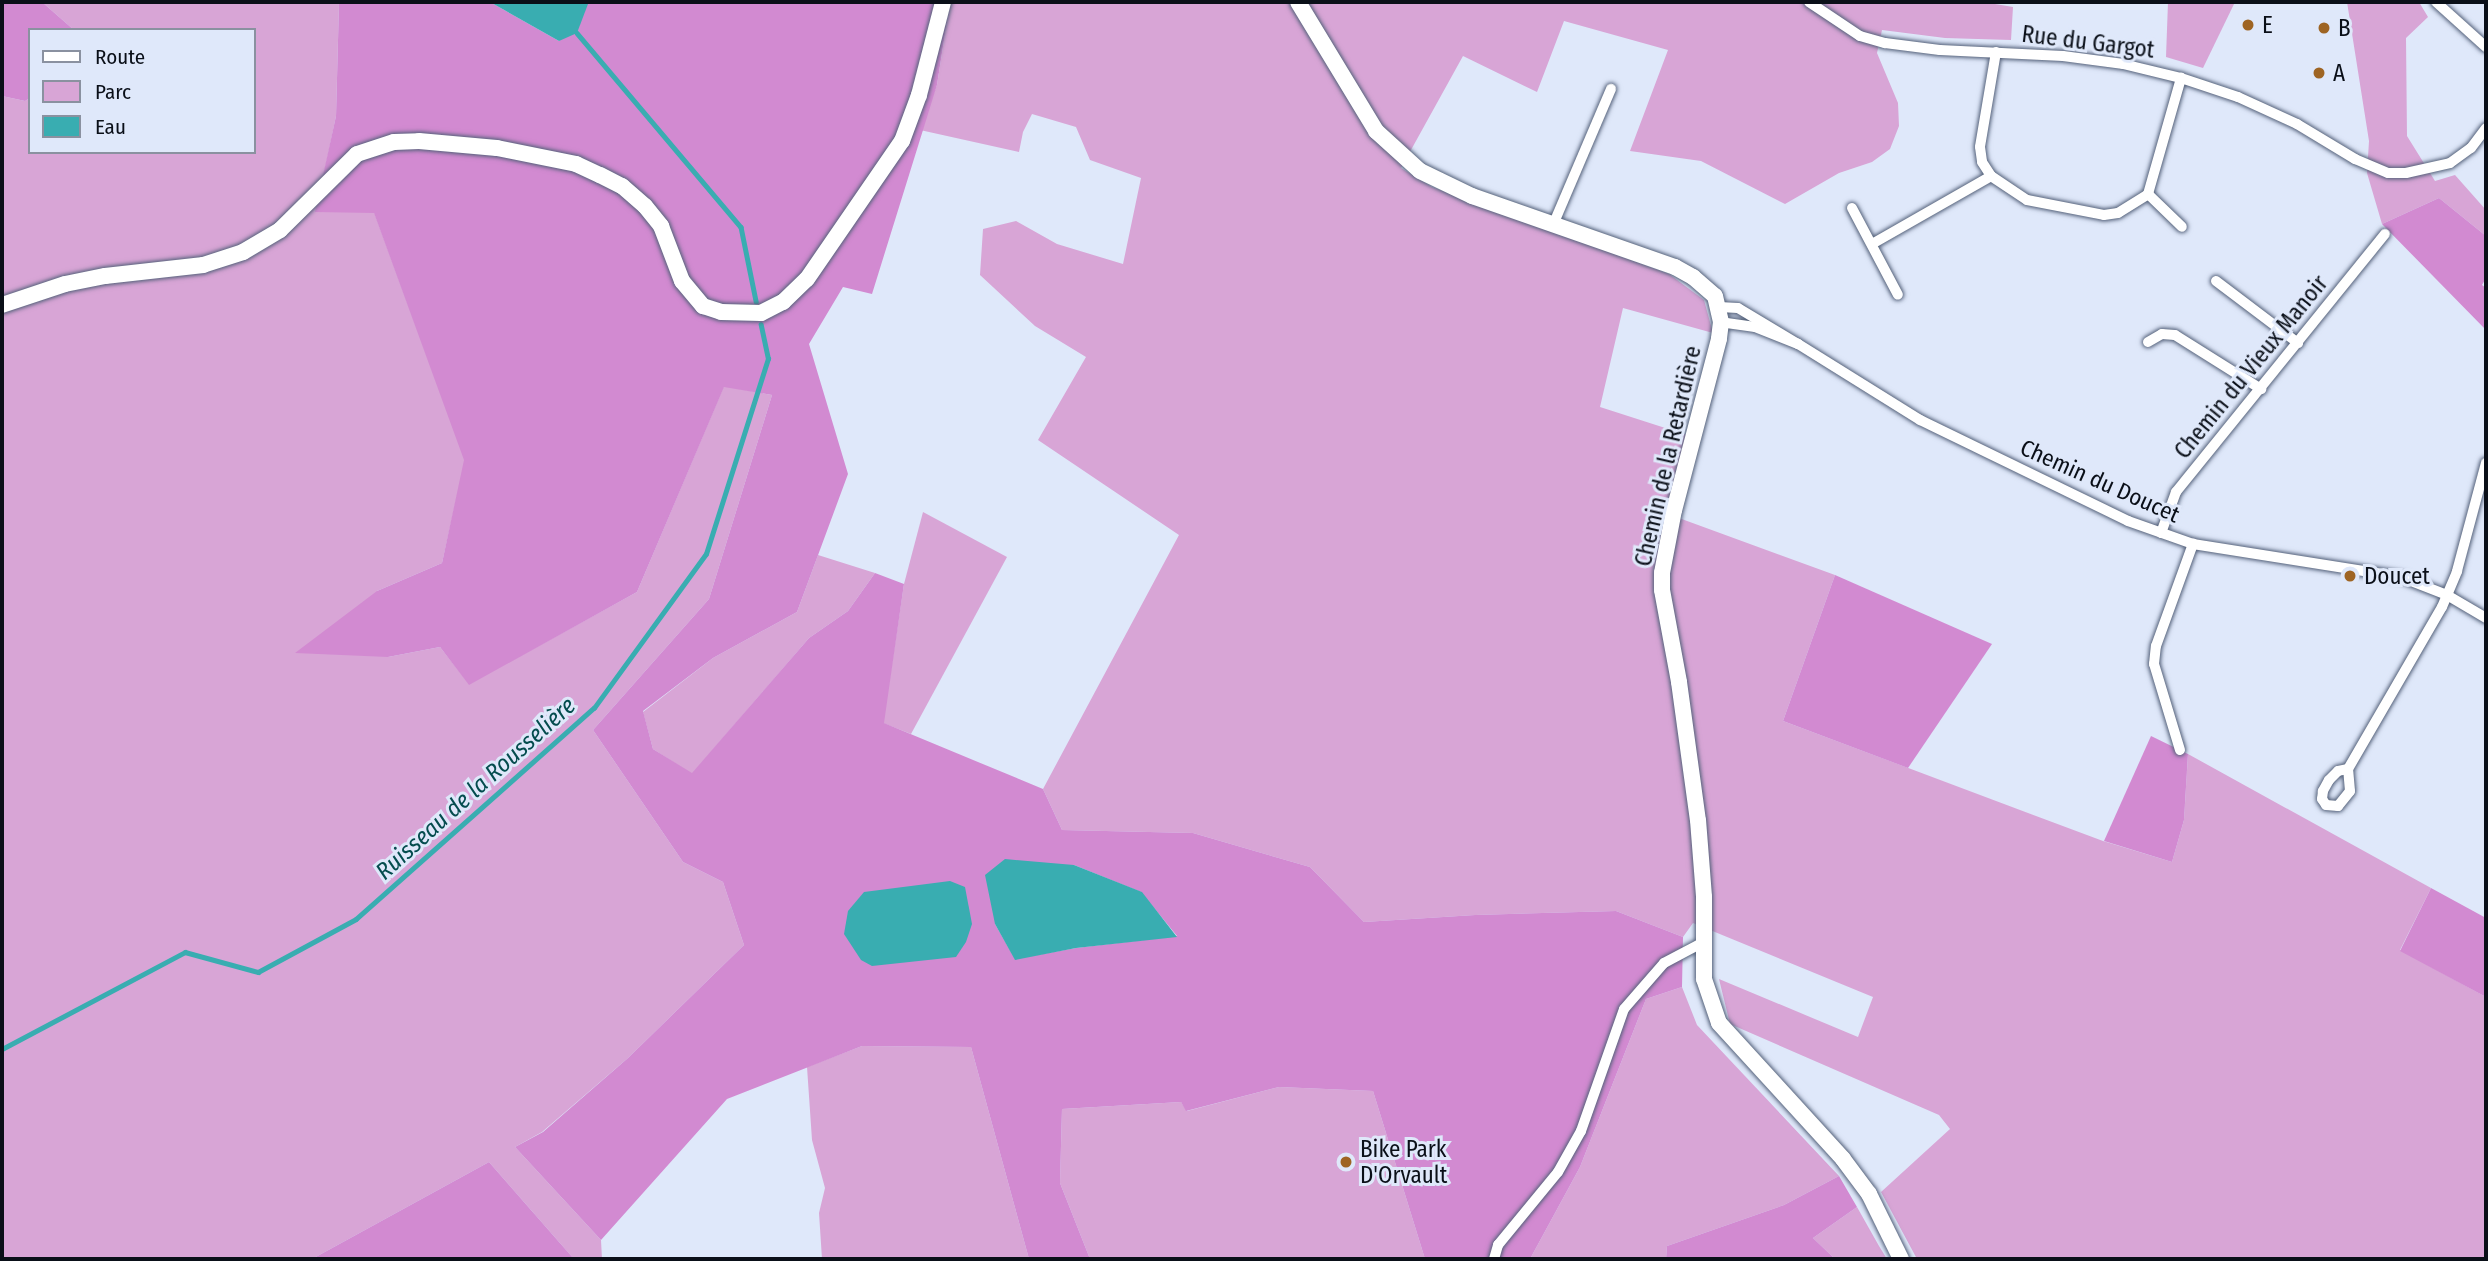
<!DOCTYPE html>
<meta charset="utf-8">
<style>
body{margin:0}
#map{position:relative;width:2488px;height:1261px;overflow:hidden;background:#dfe8fa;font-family:"Fira Sans Condensed",sans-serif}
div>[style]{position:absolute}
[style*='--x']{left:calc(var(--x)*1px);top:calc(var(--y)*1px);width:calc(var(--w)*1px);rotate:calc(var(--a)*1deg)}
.green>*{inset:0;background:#d8a5d6}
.forest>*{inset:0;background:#d28ad1}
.water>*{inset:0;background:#39adb1}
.stream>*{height:4.5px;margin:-2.25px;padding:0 2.25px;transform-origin:2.25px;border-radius:2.25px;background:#39adb1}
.roads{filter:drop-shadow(0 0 2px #54617a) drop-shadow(0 0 2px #54617a)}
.street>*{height:10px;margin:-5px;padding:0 5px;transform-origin:5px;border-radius:5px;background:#fff}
.secondary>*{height:16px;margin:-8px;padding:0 8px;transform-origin:8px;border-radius:8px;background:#fff}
.dots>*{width:19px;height:19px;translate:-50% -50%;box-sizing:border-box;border:4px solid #dfe8fa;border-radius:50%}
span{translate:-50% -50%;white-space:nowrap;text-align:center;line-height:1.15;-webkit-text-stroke:6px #dfe8fa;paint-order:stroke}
.poi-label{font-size:23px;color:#0a0f18}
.left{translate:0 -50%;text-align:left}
.street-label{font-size:23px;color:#0a0f18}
.water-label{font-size:24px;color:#044c4e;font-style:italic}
.frame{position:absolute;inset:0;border:4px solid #0a0f18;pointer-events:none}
.legend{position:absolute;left:28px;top:28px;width:228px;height:126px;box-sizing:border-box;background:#dfe8fa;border:2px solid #8a91a0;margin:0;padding:9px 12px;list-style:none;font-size:21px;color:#0a0f18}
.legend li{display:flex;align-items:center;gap:14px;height:35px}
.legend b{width:35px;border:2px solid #8a91a0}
</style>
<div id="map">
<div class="green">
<div style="clip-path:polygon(42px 2px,339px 2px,336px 116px,316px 212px,374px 212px,465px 460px,442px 563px,377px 591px,388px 657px,440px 647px,469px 684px,637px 592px,724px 386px,772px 395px,709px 599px,593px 730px,683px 862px,723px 882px,744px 945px,628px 1058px,542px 1132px,515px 1147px,601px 1240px,602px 1259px,574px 1259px,489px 1162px,312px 1259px,2px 1259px,2px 96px,25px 101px,30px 98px,30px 152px,254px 152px,254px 30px,74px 30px)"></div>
<div style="clip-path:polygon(950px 2px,1983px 2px,2013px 7px,2011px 40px,1945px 38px,1882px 30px,1877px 53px,1898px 103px,1899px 126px,1890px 149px,1872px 162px,1839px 173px,1785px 204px,1701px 161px,1630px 151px,1668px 50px,1564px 21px,1537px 92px,1463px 56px,1401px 168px,1432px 187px,1669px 274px,1704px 300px,1713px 333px,1623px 308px,1600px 407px,1687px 435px,1668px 514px,1835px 575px,1783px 721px,2103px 841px,2172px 862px,2184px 820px,2188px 754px,2431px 888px,2400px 950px,2486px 997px,2486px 1259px,1917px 1259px,1881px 1192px,1950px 1129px,1939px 1115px,1730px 1024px,1719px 979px,1858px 1037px,1873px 997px,1693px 923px,1683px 937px,1616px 911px,1475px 915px,1364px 922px,1310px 867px,1193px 833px,1062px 830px,1043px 789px,1179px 535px,1038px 440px,1086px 357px,1035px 326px,980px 275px,983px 229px,1016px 221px,1057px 244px,1123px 264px,1141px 178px,1090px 160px,1076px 127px,1032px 114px,1023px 132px,1019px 152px,920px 130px,937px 85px)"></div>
<div style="clip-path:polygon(2168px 2px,2235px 2px,2203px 68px,2166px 57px)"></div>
<div style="clip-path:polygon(2347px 2px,2419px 2px,2428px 17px,2406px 38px,2407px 136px,2435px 181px,2455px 175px,2486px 210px,2486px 236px,2439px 198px,2382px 224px,2367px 173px,2369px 141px)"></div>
<div style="clip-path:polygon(923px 512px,1007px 557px,911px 734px,883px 723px,904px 584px)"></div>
<div style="clip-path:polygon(818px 555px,875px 573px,848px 611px,809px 638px,692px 774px,653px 749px,643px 712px,713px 658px,797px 612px)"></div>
<div style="clip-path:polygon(1682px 987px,1697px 1025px,1839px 1176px,1784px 1205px,1667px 1246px,1666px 1259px,1530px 1259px,1580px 1167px,1646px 999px)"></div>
<div style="clip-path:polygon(862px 1046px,971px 1047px,1029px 1259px,822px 1259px,819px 1213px,825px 1188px,812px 1140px,807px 1067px)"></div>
<div style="clip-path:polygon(1279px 1087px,1373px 1091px,1425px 1259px,1090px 1259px,1060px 1183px,1062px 1109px,1181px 1102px,1187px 1111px)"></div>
<div style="clip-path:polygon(1857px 1207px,1879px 1246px,1887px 1259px,1835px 1259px,1813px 1238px)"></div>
</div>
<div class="forest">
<div style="clip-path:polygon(2px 2px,42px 2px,74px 30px,30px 30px,30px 98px,25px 101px,2px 96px)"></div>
<div style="clip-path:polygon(evenodd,339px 2px,490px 2px,559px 41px,588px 3px,584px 2px,950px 2px,937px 85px,872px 294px,843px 287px,809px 344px,848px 474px,797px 612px,713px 658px,643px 711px,653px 749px,692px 773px,809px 638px,848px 611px,875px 573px,904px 584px,884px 723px,1043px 789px,1062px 830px,1193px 833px,1310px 867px,1364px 922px,1475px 915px,1616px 911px,1683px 937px,1682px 987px,1646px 999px,1580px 1167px,1530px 1259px,1425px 1259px,1373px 1091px,1279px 1087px,1186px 1111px,1181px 1102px,1062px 1109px,1060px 1183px,1090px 1259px,1029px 1259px,971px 1047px,862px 1046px,727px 1099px,601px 1240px,515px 1147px,543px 1132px,628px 1058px,744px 945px,723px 882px,683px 862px,593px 730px,709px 599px,772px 395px,724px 387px,637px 592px,469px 685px,440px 647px,388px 657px,295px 653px,377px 591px,442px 563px,464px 460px,374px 213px,315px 212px,336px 116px,339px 2px,1074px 865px,1141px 892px,1177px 936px,1076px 948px,1015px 959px,995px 924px,1074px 865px)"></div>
<div style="clip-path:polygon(2439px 198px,2486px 236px,2486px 278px,2482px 285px,2486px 288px,2486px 330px,2382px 224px)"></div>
<div style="clip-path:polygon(1835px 575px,1992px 644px,1908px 768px,1783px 721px)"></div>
<div style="clip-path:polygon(2151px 736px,2188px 754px,2184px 820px,2172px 862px,2104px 841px)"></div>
<div style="clip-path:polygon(2431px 888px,2486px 918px,2486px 997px,2400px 951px)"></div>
<div style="clip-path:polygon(489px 1162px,574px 1259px,312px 1259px)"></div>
<div style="clip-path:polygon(1839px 1176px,1857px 1207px,1813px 1238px,1835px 1259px,1666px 1259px,1667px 1246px,1784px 1205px)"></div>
</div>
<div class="water">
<div style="clip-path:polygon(490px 2px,584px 2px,588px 4px,577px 33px,559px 41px)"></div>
<div style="clip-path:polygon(1005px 859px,1074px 865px,1142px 892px,1177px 937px,1076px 948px,1015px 960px,995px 924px,985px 875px)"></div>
<div style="clip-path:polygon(950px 881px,965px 887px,972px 924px,966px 942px,956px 957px,872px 966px,861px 960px,844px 934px,848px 911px,864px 892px)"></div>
</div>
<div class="stream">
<div style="--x:577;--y:33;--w:254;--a:49.8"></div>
<div style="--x:741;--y:227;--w:76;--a:78.5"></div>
<div style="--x:2;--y:1049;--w:207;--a:-27.9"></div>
<div style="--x:185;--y:952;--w:76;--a:15.3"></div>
<div style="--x:258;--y:972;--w:111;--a:-28.4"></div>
<div style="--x:356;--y:919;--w:318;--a:-41.6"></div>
<div style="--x:594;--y:708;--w:190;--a:-54"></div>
<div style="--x:706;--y:554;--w:205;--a:-72.4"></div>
<div style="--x:768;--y:359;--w:35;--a:-102"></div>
</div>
<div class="roads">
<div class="street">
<div style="--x:1809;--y:2;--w:61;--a:33.7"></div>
<div style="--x:1860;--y:36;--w:26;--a:16"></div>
<div style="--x:1885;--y:43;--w:55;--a:7.3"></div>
<div style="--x:1940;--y:50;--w:123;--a:2.8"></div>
<div style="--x:2063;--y:56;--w:61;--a:7.6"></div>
<div style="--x:2123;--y:64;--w:60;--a:13.6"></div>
<div style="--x:2181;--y:78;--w:60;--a:18.4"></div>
<div style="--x:2238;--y:97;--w:65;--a:24.6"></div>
<div style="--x:2297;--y:124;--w:68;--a:31.1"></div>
<div style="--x:2355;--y:159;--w:36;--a:23"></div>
<div style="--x:2388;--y:173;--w:18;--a:0"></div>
<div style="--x:2406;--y:173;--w:45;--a:-12.8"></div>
<div style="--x:2450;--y:163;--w:26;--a:-36"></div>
<div style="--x:2471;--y:148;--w:25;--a:-53"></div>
<div style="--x:2436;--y:2;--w:67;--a:42"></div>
<div style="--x:1996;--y:52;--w:96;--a:99.6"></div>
<div style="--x:1980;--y:147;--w:15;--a:82"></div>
<div style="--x:1982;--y:162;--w:17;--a:57"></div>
<div style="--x:1991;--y:176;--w:43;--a:33.7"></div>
<div style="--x:2027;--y:200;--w:78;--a:11"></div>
<div style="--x:2104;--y:215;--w:14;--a:-8"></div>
<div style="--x:2118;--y:213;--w:36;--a:-32"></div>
<div style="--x:2148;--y:194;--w:121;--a:-74.1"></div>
<div style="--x:2148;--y:194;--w:47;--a:44.1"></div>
<div style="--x:1852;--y:208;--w:98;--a:62.1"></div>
<div style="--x:1553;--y:225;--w:148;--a:-66.9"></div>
<div style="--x:1872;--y:244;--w:137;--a:-29.7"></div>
<div style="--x:2216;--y:281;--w:103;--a:37.1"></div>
<div style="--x:1719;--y:307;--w:19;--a:3"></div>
<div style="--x:1738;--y:308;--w:70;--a:31"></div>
<div style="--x:1798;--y:344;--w:46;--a:-158.4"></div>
<div style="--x:1755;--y:327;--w:34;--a:-172"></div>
<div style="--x:2148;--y:342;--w:16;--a:-30"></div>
<div style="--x:2162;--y:334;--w:13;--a:4"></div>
<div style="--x:2175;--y:335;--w:102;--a:32.1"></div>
<div style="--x:1798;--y:344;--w:144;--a:31.9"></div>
<div style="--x:1920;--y:420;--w:231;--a:25.9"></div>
<div style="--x:2128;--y:521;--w:69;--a:19.5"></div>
<div style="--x:2193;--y:544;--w:211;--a:9"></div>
<div style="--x:2401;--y:577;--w:49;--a:21.4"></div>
<div style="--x:2447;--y:595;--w:45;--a:30.5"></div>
<div style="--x:2161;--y:533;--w:44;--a:-69.9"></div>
<div style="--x:2176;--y:492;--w:332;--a:-51"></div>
<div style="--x:2180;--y:750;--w:90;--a:-106.8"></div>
<div style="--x:2154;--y:664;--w:18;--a:-84"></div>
<div style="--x:2156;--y:646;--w:109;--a:-70.1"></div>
<div style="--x:2348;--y:769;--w:10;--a:169"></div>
<div style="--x:2338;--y:771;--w:13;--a:135"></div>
<div style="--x:2329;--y:780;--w:13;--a:119"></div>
<div style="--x:2323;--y:791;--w:8;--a:97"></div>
<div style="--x:2322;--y:799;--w:7;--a:56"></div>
<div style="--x:2326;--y:805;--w:12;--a:5"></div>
<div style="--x:2338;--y:806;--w:19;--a:-51"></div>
<div style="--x:2350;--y:791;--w:22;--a:-95"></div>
<div style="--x:2348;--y:769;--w:187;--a:-59.9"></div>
<div style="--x:2442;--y:607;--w:39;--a:-67"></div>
<div style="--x:2457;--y:571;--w:112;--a:-75"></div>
<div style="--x:1494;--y:1259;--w:15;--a:-74"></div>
<div style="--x:1498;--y:1245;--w:94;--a:-50.6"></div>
<div style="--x:1558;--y:1172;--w:47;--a:-60.7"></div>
<div style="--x:1581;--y:1131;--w:129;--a:-70.6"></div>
<div style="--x:1624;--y:1009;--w:61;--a:-49"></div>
<div style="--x:1664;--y:963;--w:43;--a:-27.8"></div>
</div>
<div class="secondary">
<div style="--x:1298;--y:2;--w:151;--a:58.8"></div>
<div style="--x:1376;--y:131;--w:59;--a:42.3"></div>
<div style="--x:1420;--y:171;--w:58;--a:25.7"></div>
<div style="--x:1472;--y:196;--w:215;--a:19.3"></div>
<div style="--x:1675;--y:267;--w:21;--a:29"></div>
<div style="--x:1693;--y:277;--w:29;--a:41"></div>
<div style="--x:1715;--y:296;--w:27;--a:77"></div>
<div style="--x:1721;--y:322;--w:17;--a:97"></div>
<div style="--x:1719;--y:339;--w:177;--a:104.7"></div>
<div style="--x:1674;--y:510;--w:64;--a:100.8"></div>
<div style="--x:1662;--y:573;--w:17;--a:90"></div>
<div style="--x:1662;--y:590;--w:94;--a:79.5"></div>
<div style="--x:1679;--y:682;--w:139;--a:82.2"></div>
<div style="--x:1698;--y:820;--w:77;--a:85.5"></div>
<div style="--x:1704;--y:897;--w:82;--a:90"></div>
<div style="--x:1704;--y:979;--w:46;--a:71.2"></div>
<div style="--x:1719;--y:1023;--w:184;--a:47.6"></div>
<div style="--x:1843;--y:1159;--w:44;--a:53.4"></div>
<div style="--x:1869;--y:1194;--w:72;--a:63.8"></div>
<div style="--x:2;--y:305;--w:66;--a:-18.4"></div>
<div style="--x:65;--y:284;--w:41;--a:-11.3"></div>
<div style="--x:105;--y:276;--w:99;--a:-6.4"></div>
<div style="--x:203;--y:265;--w:42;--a:-18"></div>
<div style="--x:243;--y:252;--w:43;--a:-30.7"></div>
<div style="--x:280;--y:230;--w:108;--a:-44.6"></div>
<div style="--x:357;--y:154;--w:39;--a:-18"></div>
<div style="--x:394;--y:142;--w:25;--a:-2"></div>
<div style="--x:419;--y:141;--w:78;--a:5.1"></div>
<div style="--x:497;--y:148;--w:81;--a:11.4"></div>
<div style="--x:576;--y:164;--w:26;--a:25"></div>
<div style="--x:600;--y:175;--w:25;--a:27"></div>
<div style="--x:622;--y:186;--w:30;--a:41"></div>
<div style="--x:645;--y:206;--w:26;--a:51"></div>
<div style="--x:661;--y:226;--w:59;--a:69.1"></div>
<div style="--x:682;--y:281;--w:33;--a:50"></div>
<div style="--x:703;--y:306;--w:19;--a:18"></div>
<div style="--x:721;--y:312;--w:40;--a:1.4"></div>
<div style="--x:761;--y:313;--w:25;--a:-27"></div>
<div style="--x:783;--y:302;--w:33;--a:-44"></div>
<div style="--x:807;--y:279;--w:168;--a:-55.5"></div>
<div style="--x:902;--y:141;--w:49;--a:-69.7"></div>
<div style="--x:919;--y:95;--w:96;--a:-75.5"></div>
</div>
</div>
<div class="dots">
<div style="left:2248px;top:25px;background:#9e6423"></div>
<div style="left:2324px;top:28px;background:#9e6423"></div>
<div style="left:2319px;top:73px;background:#9e6423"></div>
<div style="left:2350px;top:576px;background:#9e6423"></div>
<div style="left:1346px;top:1162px;background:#9e6423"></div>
</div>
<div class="poi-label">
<span class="left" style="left:2262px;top:25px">E</span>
<span class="left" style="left:2338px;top:28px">B</span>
<span class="left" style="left:2333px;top:73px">A</span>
<span class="left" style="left:2364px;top:576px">Doucet</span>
<span class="left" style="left:1360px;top:1162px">Bike Park<br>D'Orvault</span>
</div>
<div class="street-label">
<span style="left:2088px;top:42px;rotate:7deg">Rue du Gargot</span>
<span style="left:2251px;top:367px;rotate:-51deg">Chemin du Vieux Manoir</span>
<span style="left:1668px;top:456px;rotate:-77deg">Chemin de la Retardière</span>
<span style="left:2100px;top:481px;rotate:24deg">Chemin du Doucet</span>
</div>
<div class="water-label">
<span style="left:476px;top:789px;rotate:-42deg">Ruisseau de la Rousselière</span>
</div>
<div class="frame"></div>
<ul class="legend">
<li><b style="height:9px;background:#fff"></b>Route</li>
<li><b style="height:19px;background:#d8a5d6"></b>Parc</li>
<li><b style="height:19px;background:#39adb1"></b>Eau</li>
</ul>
</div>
